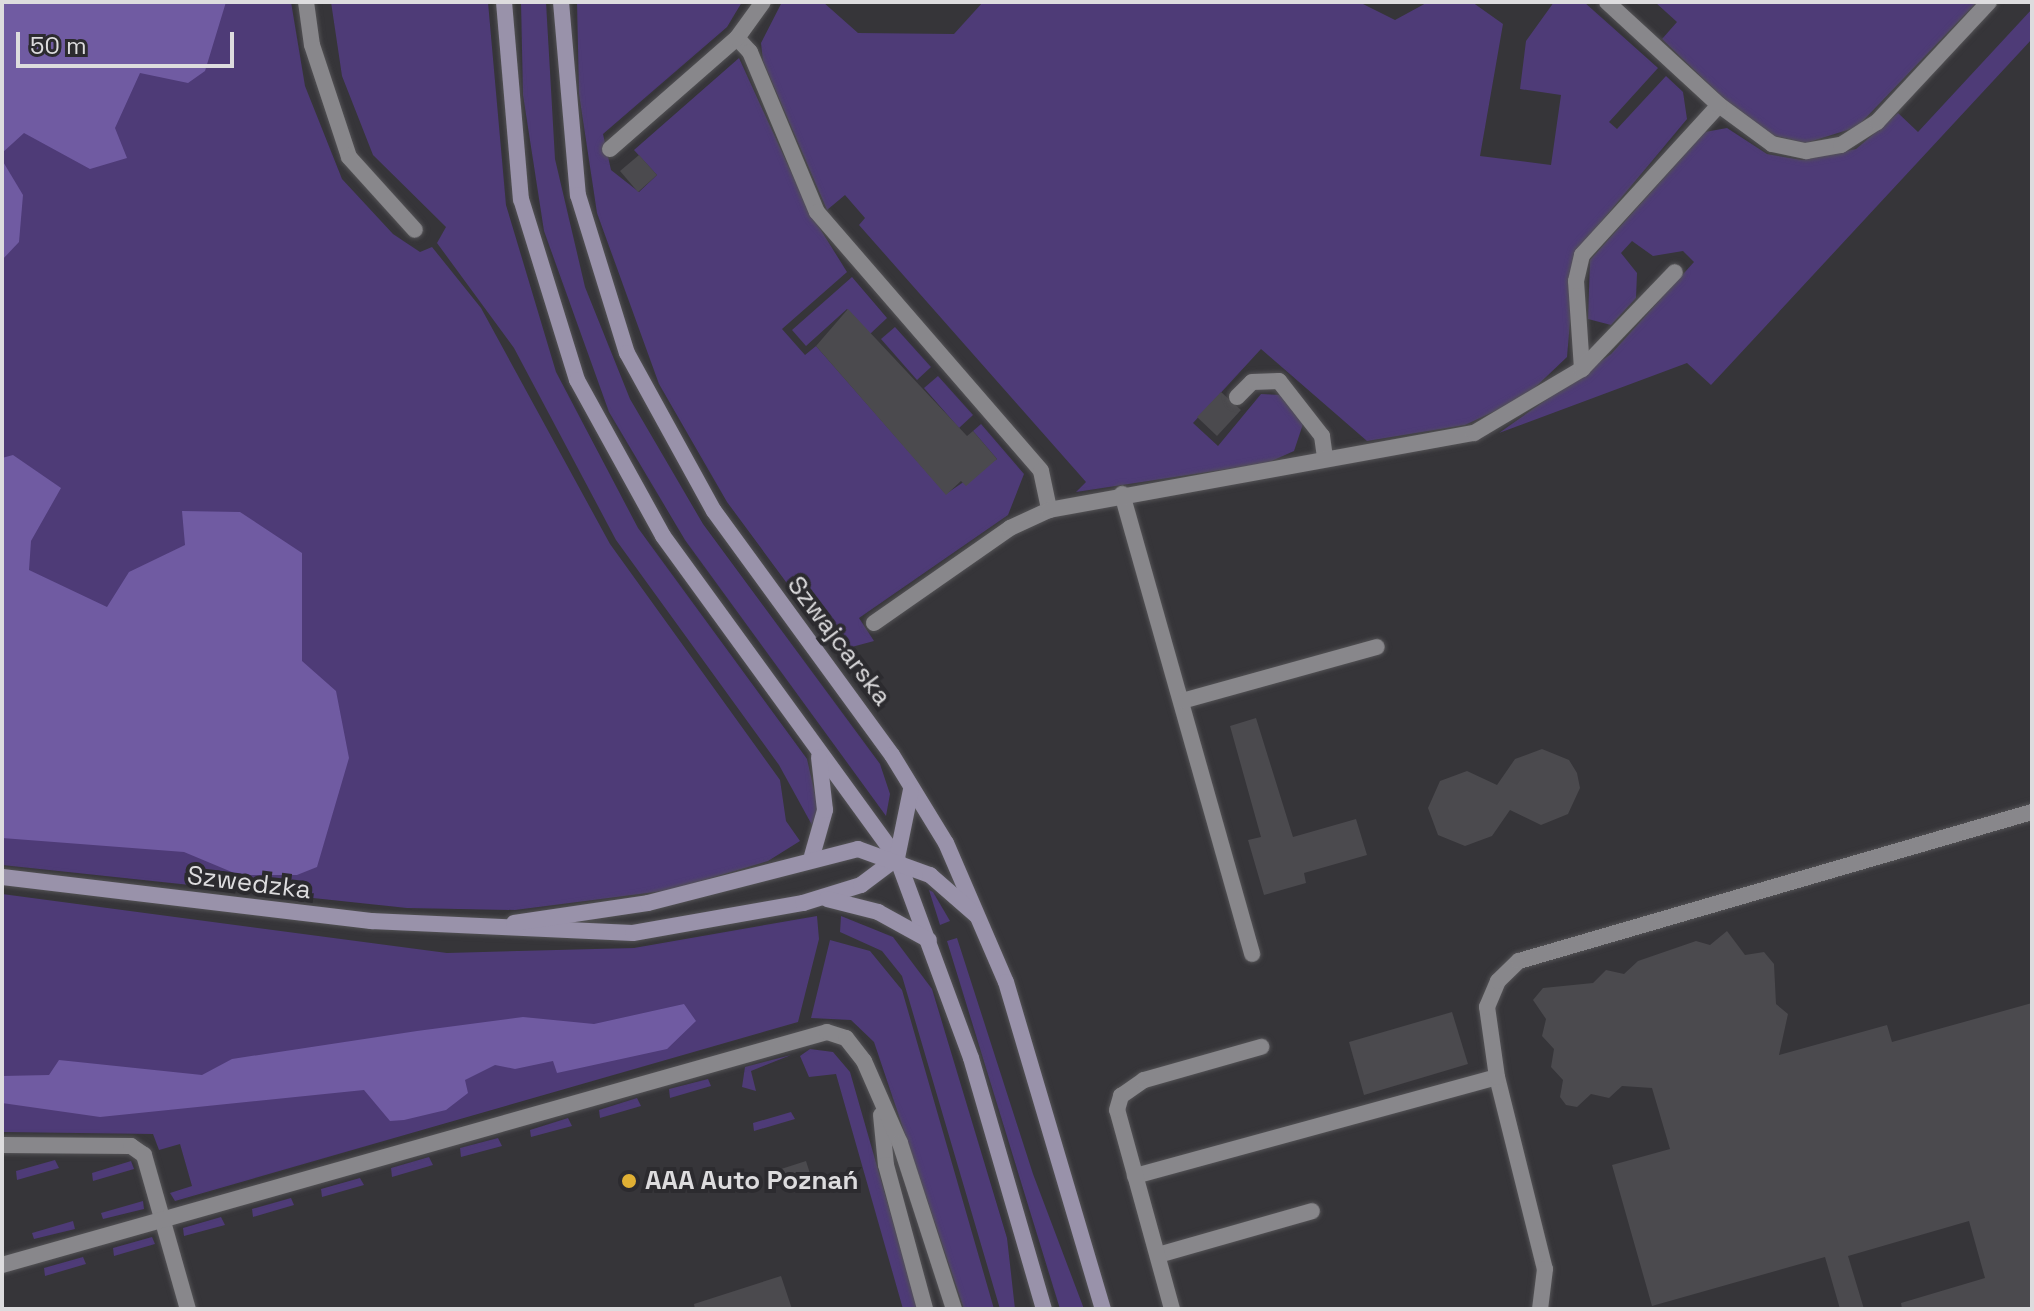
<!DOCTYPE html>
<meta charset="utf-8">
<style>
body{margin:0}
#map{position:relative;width:2034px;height:1311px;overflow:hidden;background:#363539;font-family:"Space Grotesk",sans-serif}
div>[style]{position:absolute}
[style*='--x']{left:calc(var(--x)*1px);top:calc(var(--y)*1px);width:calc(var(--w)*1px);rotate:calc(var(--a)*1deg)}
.green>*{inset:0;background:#4e3b77}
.forest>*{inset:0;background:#705ba2}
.building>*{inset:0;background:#4b4a4e}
.roads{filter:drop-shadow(0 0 2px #535255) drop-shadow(0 0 2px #535255)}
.lane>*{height:16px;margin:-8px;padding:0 8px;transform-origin:8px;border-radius:8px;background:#88878b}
.street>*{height:16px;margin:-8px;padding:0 8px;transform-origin:8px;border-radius:8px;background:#88878b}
.secondary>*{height:16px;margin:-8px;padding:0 8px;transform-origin:8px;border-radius:8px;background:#9992aa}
.dots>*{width:22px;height:22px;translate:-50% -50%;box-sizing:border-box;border:4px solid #2c2b2f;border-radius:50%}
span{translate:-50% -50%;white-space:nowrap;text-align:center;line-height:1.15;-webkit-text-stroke:8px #2c2b2f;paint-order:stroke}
.street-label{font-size:26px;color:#dddcde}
.poi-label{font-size:26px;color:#dddcde;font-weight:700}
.left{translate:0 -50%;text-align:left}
.frame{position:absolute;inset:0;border:4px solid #dddcde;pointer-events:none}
.scale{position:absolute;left:16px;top:32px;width:218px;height:36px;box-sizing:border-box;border:4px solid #dddcde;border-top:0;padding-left:10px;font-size:24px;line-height:28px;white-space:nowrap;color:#dddcde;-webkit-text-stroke:6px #2c2b2f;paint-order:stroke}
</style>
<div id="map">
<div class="green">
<div style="clip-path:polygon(2px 2px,291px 2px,305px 86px,342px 179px,393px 234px,420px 252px,432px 247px,481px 308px,610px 544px,780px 780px,786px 821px,800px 841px,768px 861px,671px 890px,515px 910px,407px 908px,2px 865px)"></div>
<div style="clip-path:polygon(331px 2px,488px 2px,506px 205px,556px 372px,638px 528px,807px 759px,818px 807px,812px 825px,779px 765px,616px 540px,514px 348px,437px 243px,446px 227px,373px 155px,342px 76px)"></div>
<div style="clip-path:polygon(521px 2px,546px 2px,555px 159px,585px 287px,630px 399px,703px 524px,880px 764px,890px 794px,886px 816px,685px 540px,609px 412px,544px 231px,523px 95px)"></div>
<div style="clip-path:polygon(577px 2px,742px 2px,727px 27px,603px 134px,611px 170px,639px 192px,657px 175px,634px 150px,739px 58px,809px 211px,847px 272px,782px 329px,805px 355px,816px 346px,946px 494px,997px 459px,973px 431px,981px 424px,1024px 474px,1008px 515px,859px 618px,874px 641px,837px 651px,727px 502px,659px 384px,597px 213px,579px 94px)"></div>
<div style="clip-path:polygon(782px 2px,823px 2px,858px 33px,954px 34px,983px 2px,1359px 2px,1395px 20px,1428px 2px,1472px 2px,1503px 24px,1480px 156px,1551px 165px,1561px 95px,1520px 89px,1526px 41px,1554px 2px,1584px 2px,1658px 68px,1609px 122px,1617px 129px,1666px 76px,1683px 92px,1687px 119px,1576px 252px,1567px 357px,1525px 397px,1465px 425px,1367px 441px,1261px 349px,1193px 423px,1218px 446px,1261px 394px,1284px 395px,1304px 421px,1294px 451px,1267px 463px,1076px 492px,1086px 482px,859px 225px,865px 218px,845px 195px,827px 210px,763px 61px,761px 43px)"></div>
<div style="clip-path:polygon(1655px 2px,1977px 2px,1857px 127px,1806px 143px,1771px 135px,1741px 115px,1662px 39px,1677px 22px)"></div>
<div style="clip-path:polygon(2032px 9px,2032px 39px,1711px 385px,1687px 363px,1499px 433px,1611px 354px,1694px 262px,1683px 251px,1653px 256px,1632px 241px,1621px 253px,1637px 273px,1636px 298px,1611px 325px,1588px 319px,1590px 260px,1705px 132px,1727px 128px,1767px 154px,1802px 160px,1856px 149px,1898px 113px,1918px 132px)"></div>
<div style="clip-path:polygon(852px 277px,887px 318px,870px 334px,847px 309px,806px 346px,792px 330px)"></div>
<div style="clip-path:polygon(895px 327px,931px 367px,917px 380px,881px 339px)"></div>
<div style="clip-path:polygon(938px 376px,973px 415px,959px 428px,924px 388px)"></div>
<div style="clip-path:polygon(929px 890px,933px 892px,950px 921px,940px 925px)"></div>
<div style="clip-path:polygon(2px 894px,447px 953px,634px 948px,817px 916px,819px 939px,798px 1022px,175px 1201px,170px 1193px,192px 1186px,180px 1144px,159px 1150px,153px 1134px,2px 1132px)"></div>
<div style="clip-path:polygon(841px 916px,893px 937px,932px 989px,1007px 1238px,1015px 1309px,1000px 1309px,902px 976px,882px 951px,840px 932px)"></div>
<div style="clip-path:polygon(957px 938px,1033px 1174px,1084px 1309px,1060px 1309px,947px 941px)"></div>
<div style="clip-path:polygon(830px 940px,870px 951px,902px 990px,994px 1309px,964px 1309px,874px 1042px,851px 1020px,811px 1018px)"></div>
<div style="clip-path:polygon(810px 1049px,833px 1052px,850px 1072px,918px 1309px,903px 1309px,836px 1074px,809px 1077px,800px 1056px)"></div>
<div style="clip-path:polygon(791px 1055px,751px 1071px,756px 1091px,742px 1087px,745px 1067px)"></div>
<div style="clip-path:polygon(708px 1079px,711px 1086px,670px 1098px,669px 1089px)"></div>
<div style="clip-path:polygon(637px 1098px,641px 1106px,600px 1118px,599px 1110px)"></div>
<div style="clip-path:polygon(791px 1112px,795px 1119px,754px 1131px,753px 1123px)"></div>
<div style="clip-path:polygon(568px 1118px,572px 1126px,531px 1137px,530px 1130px)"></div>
<div style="clip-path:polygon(498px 1138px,502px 1146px,461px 1157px,460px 1148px)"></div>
<div style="clip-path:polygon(429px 1157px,433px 1165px,392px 1177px,391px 1168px)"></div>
<div style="clip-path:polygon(55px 1160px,59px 1168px,17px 1180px,16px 1171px)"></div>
<div style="clip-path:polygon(131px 1161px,134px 1169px,93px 1181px,92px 1173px)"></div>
<div style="clip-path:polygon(360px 1178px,364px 1185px,322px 1197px,321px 1189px)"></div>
<div style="clip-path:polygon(291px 1198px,294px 1205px,253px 1217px,252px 1209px)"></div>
<div style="clip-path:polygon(143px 1201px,144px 1209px,103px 1219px,101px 1213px)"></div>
<div style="clip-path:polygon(221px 1217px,225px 1225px,184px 1236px,183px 1228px)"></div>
<div style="clip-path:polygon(73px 1221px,75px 1229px,34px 1239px,32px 1233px)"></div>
<div style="clip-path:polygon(152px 1237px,155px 1244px,114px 1256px,113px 1248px)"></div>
<div style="clip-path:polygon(83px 1257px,86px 1264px,45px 1276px,44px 1268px)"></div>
</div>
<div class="forest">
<div style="clip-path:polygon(2px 2px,226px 2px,205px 71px,188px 83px,140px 73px,115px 128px,127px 158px,90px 169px,24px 133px,2px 153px)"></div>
<div style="clip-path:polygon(2px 160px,23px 195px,19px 242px,2px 260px)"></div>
<div style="clip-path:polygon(13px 455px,61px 488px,31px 541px,29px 570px,107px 607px,129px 572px,185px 545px,182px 511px,240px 512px,302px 553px,302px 661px,336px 691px,349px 758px,317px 867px,297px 875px,239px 875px,184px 852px,2px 838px,2px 458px)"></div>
<div style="clip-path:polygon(684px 1004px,696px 1021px,667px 1049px,557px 1073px,553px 1061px,515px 1069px,495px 1065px,465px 1080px,468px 1093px,446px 1110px,404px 1120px,390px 1121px,364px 1090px,100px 1117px,2px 1103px,2px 1076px,49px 1075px,59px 1060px,202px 1075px,232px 1059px,417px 1031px,523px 1017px,594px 1024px)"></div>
</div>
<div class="building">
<div style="clip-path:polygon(639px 155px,657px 175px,638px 192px,620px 171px)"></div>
<div style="clip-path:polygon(848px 309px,967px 436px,973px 431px,997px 459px,966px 486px,961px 481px,946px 495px,816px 346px)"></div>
<div style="clip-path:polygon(1221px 392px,1241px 410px,1217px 436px,1197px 417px)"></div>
<div style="clip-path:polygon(1256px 718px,1293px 837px,1356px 819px,1367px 855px,1304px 873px,1306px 883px,1264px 895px,1248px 840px,1261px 837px,1230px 726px)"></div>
<div style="clip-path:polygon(1542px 749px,1569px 760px,1577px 773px,1580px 788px,1568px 814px,1541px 825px,1510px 810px,1492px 836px,1465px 846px,1438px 835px,1428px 808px,1440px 781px,1467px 771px,1497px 785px,1515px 759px)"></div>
<div style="clip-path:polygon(1727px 931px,1745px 955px,1764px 952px,1774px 964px,1776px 1004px,1788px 1014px,1779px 1055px,1887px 1025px,1892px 1042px,2032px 1003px,2032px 1309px,1902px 1309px,1901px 1303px,1985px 1278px,1969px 1221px,1848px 1256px,1864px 1309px,1840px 1309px,1825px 1257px,1652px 1306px,1612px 1165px,1670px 1149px,1652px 1088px,1622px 1086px,1609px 1098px,1591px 1094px,1577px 1107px,1566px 1105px,1560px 1097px,1563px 1080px,1551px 1067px,1554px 1049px,1542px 1036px,1546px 1019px,1533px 1000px,1543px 988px,1593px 983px,1606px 970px,1624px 974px,1638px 961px,1696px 941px,1710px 945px)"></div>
<div style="clip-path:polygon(1452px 1012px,1468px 1064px,1364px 1095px,1349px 1042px)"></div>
<div style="clip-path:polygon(806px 1161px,813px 1183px,784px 1191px,778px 1170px)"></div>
<div style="clip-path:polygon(781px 1276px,792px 1309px,695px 1309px,694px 1304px)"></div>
</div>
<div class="roads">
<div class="lane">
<div style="--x:306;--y:2;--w:43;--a:82.1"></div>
<div style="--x:312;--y:45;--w:118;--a:71.7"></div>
<div style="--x:349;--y:157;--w:98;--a:47.9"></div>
<div style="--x:737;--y:38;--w:19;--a:47"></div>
<div style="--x:750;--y:52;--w:173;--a:67.3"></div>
<div style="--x:817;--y:212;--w:342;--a:49.1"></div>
<div style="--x:1041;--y:471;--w:40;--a:78"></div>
<div style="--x:1719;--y:105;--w:66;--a:36.3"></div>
<div style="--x:1772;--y:144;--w:35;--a:12"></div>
<div style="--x:1806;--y:151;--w:36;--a:-10"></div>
<div style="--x:1841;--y:145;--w:43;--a:-32.6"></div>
<div style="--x:1877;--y:122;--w:164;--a:-47"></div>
<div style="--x:1582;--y:369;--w:88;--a:-93.9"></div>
<div style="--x:1576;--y:281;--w:27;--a:-77"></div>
<div style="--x:1582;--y:255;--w:203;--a:-47.6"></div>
<div style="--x:1719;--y:105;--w:152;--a:-137.4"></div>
<div style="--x:1237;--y:397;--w:21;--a:-45"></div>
<div style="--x:1252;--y:382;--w:27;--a:-2"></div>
<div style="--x:1279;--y:381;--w:70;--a:52"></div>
<div style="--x:1322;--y:436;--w:22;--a:82"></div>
<div style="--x:1122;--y:494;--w:478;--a:74.2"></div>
<div style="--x:874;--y:623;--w:166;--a:-34.9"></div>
<div style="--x:1010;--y:528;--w:43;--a:-24.8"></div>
<div style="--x:1049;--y:510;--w:432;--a:-10.3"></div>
<div style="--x:1474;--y:433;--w:126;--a:-30.7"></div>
<div style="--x:1582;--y:369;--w:134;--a:-46.2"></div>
<div style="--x:1182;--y:701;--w:202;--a:-15.5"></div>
<div style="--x:1497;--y:1077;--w:198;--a:76"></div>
<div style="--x:1545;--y:1269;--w:40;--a:97.1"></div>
<div style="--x:881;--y:1115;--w:50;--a:84.3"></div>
<div style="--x:886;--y:1165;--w:149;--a:74.8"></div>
<div style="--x:2;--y:1145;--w:129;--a:0.4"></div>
<div style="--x:131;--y:1146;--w:16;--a:35"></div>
<div style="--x:144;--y:1155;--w:160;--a:74.1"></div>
<div style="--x:1135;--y:1176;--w:375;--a:-15.3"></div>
<div style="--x:1497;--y:1077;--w:71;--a:-98.1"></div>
<div style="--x:1487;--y:1007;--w:28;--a:-67"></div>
<div style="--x:1498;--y:981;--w:29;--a:-44"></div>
<div style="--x:1519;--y:961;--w:534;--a:-16.2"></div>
<div style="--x:1158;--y:1255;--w:160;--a:-15.9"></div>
<div style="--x:2;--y:1265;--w:857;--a:-15.77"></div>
<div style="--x:827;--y:1032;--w:20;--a:18"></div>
<div style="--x:846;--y:1038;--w:29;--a:52"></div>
<div style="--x:864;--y:1061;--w:90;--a:66.3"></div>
<div style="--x:900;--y:1143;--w:175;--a:72"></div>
<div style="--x:1172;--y:1309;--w:206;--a:-105.4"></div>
<div style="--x:1117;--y:1110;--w:15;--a:-74"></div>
<div style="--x:1121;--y:1096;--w:28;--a:-35"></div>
<div style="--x:1144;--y:1080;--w:122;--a:-15.8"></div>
</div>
<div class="street">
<div style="--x:610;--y:149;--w:169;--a:-41.2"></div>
<div style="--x:737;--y:38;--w:44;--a:-54.2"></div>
</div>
<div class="secondary">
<div style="--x:504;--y:2;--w:198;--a:85.1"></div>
<div style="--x:521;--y:199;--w:189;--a:72.8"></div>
<div style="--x:577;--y:380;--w:178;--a:61.1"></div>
<div style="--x:663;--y:536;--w:398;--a:54"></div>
<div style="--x:897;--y:858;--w:213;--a:69.7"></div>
<div style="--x:971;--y:1058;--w:261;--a:73.8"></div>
<div style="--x:561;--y:2;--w:194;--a:85"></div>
<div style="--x:578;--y:195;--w:165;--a:72.8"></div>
<div style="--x:627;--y:353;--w:180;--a:61.2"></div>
<div style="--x:714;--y:511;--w:302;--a:53.9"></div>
<div style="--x:892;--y:755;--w:103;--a:58.5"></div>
<div style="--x:946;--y:843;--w:151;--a:66.7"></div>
<div style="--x:1006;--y:982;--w:341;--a:73.5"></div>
<div style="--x:812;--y:856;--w:48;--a:-74.2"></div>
<div style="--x:825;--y:810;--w:53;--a:-96.5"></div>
<div style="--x:2;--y:877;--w:372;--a:6.8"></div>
<div style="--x:371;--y:921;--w:262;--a:2.6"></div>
<div style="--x:633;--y:933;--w:173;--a:-10"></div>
<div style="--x:803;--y:903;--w:61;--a:-17.2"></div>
<div style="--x:861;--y:885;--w:45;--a:-36.9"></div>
<div style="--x:897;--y:858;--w:69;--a:-78.4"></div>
<div style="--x:827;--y:899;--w:53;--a:14.3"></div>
<div style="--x:878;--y:912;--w:58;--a:28.8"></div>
<div style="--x:514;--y:923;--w:135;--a:-8.5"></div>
<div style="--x:648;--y:903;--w:217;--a:-14.4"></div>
<div style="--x:858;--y:849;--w:77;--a:19.9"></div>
<div style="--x:930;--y:875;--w:62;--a:41.1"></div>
</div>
</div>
<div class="dots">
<div style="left:629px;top:1181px;background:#e0b034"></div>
</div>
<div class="street-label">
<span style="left:839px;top:641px;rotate:53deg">Szwajcarska</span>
<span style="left:249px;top:883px;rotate:7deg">Szwedzka</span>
</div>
<div class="poi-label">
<span class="left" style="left:645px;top:1181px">AAA Auto Poznań</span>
</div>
<div class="frame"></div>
<div class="scale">50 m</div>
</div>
